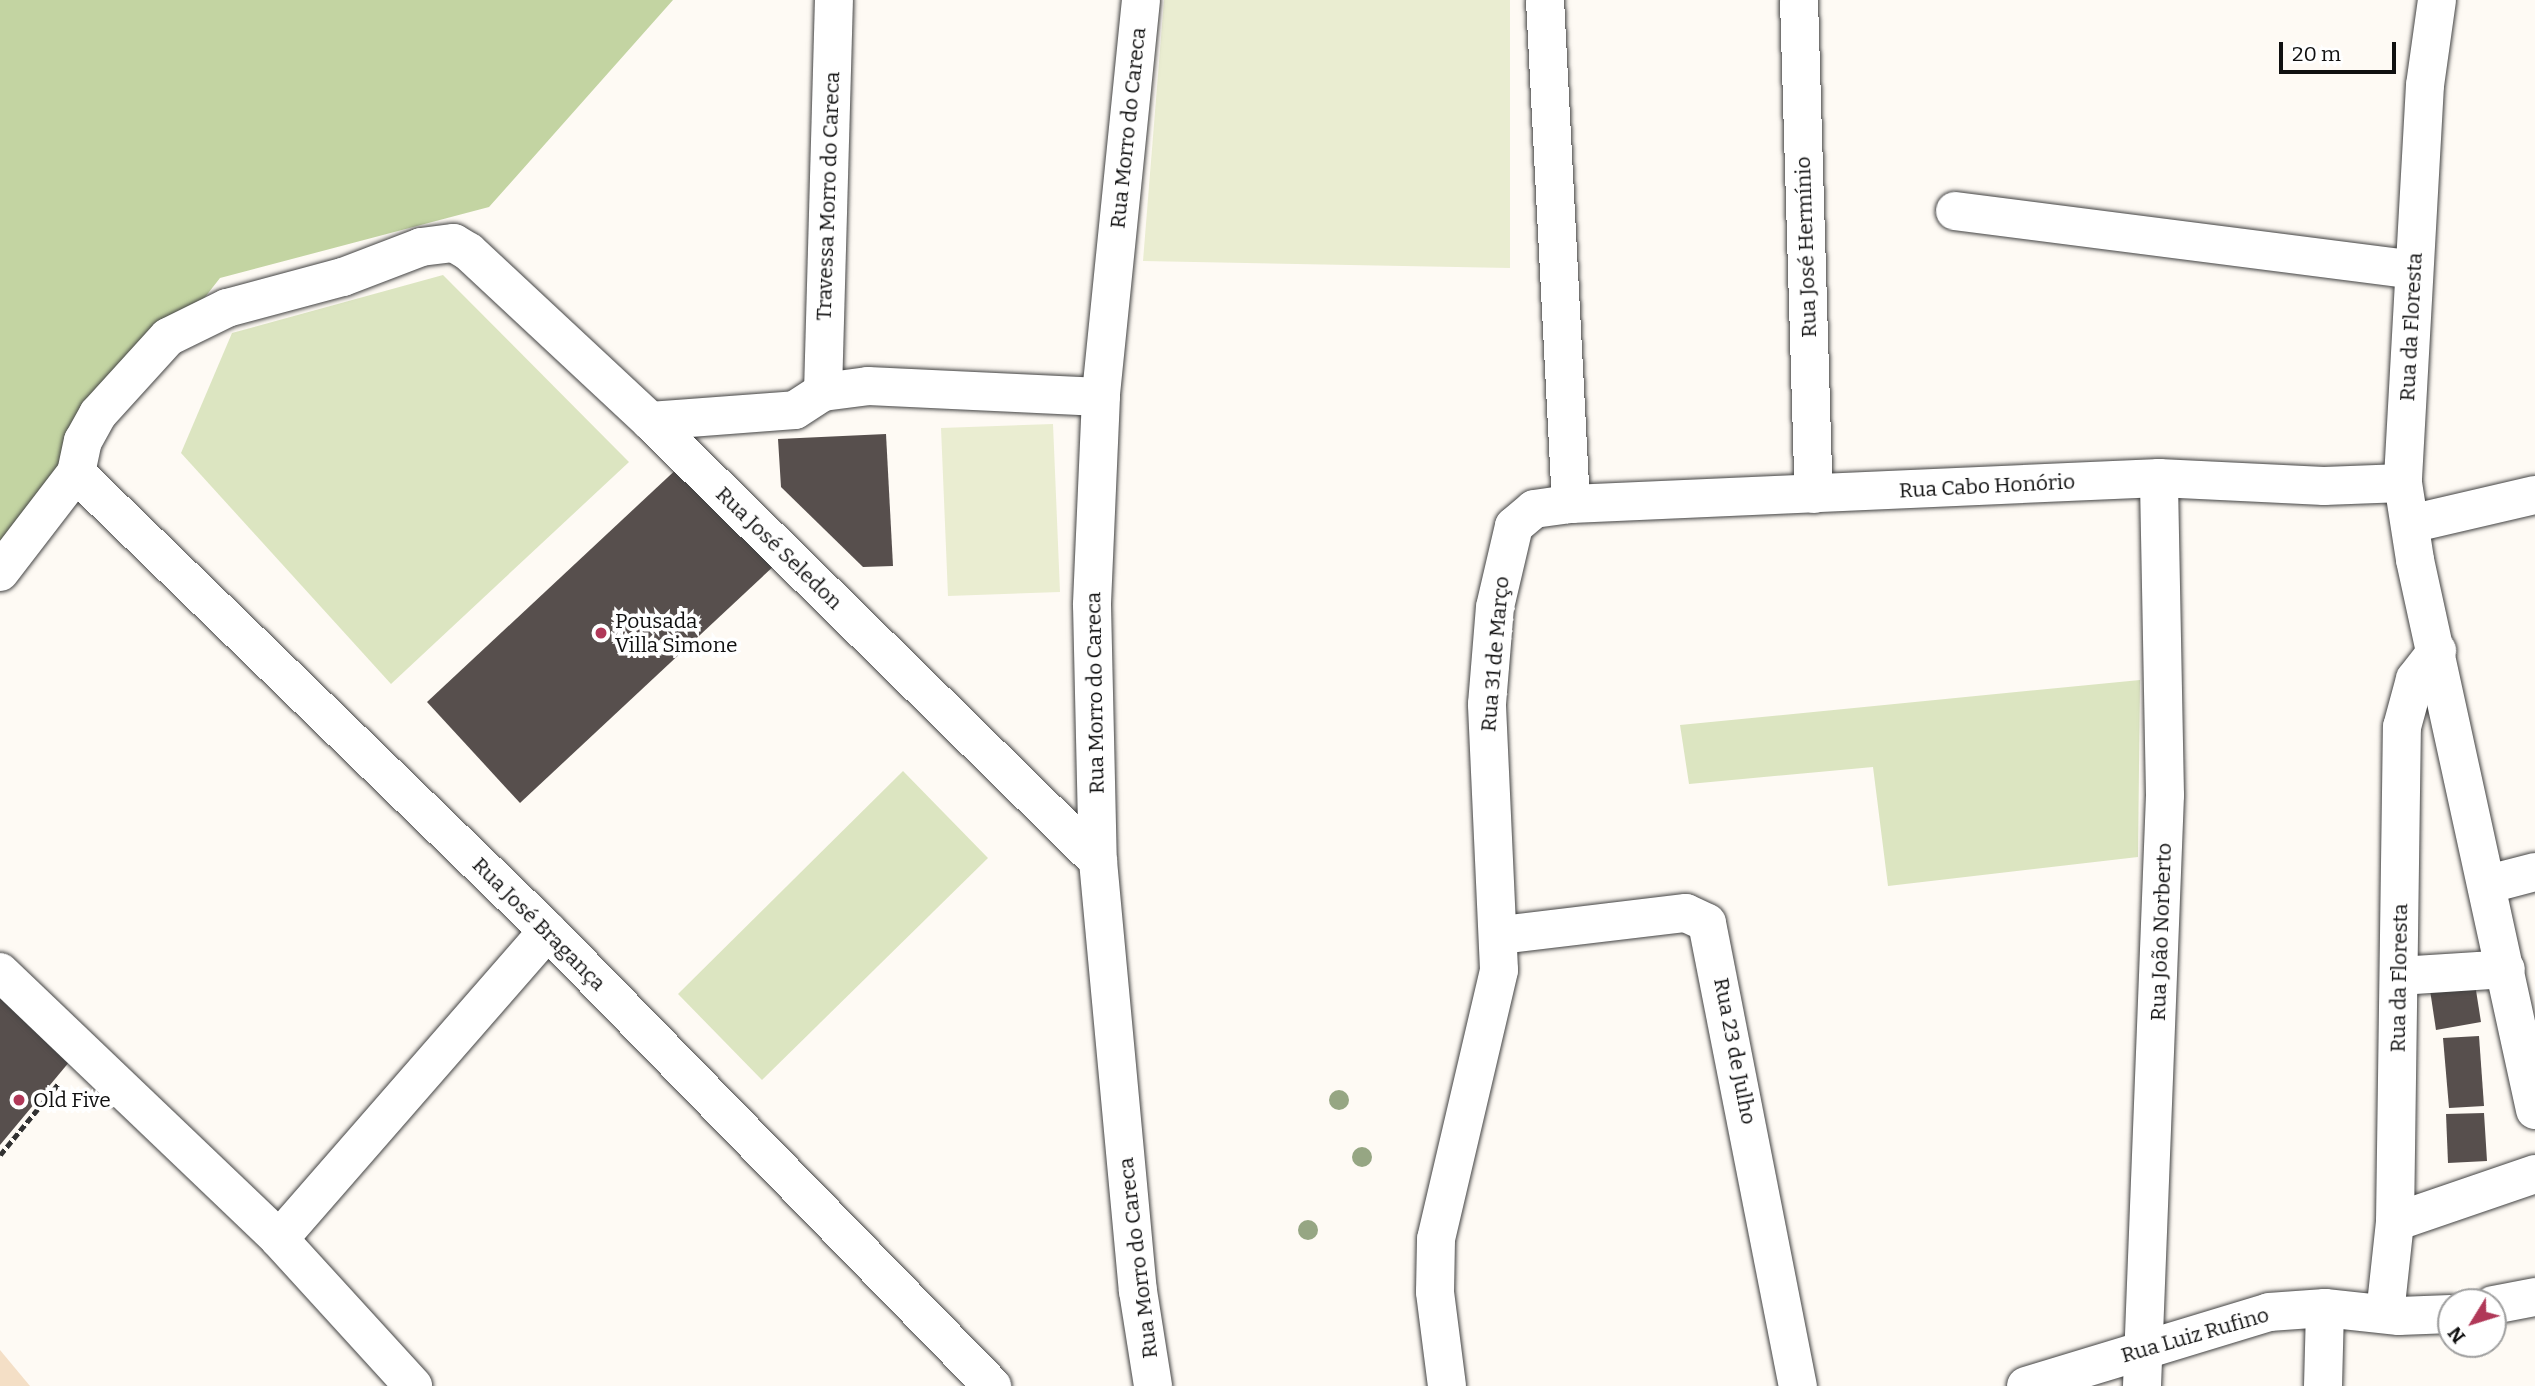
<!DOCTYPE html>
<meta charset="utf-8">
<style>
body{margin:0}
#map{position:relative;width:2535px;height:1386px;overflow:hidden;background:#fefaf4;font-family:Bitter,serif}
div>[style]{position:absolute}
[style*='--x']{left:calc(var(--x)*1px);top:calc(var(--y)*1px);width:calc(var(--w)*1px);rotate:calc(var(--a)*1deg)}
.green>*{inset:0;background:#dce5c1}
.forest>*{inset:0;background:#c3d4a2}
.sand>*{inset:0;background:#f4dfc6}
.pitch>*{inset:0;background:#eaedd1}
.building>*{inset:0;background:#574f4d}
.path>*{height:4.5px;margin-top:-2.25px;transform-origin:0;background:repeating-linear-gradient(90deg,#323232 0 7px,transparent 0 10.5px)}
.roads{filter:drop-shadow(0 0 2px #434343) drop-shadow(0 0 2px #434343)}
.minor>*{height:38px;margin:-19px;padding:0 19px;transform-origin:19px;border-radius:19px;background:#fff}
.trees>*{width:20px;height:20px;margin:-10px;border-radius:50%;background:#96a683}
.dots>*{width:19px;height:19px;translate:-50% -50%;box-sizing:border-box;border:4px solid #fff;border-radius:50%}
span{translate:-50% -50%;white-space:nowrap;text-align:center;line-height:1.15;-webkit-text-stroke:7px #fff;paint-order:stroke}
.street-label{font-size:21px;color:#101010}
.poi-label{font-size:21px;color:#101010}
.left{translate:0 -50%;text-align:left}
.north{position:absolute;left:2437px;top:1288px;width:70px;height:70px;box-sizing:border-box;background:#fff;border:2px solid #9f9f9f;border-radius:50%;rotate:232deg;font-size:19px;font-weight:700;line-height:28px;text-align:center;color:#101010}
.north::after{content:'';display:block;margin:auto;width:24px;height:32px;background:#b03858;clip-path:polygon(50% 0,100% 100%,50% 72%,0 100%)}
.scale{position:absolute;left:2279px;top:42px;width:117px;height:32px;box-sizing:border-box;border:4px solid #101010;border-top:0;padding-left:9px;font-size:21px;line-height:24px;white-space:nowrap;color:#101010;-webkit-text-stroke:5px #fff;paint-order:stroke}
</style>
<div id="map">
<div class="green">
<div style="clip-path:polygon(443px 275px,629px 462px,391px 684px,181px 453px,232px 333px)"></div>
<div style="clip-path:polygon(2140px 680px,2138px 857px,1888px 886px,1873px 767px,1689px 784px,1680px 725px)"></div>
<div style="clip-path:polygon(903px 771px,988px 858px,762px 1080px,678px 994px)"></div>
</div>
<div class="forest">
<div style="clip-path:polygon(0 0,673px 0,489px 207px,220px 278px,0 559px)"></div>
</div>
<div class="sand">
<div style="clip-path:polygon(0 1350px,30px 1386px,0 1386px)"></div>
</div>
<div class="pitch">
<div style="clip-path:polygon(1164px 0,1510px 0,1510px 268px,1143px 261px)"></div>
<div style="clip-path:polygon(1053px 424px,1060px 592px,948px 596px,941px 428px)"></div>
</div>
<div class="building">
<div style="clip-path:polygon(886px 434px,893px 566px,863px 567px,781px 487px,778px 439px)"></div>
<div style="clip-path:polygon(682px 464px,776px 564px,520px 803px,427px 702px)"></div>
<div style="clip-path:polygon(2475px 984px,2481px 1022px,2436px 1030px,2430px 990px)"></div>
<div style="clip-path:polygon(0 992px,75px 1055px,0 1145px)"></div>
<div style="clip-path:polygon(2479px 1036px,2484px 1106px,2449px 1108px,2443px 1038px)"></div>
<div style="clip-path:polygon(2484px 1113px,2487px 1161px,2448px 1163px,2446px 1114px)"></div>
</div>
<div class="path">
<div style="--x:0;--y:1155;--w:93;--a:-50.7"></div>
</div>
<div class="roads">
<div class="minor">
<div style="--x:1141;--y:0;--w:399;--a:95.8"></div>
<div style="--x:1101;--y:397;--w:208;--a:92.5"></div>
<div style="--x:1092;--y:605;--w:256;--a:88.7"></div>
<div style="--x:1098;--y:861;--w:432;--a:84.7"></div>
<div style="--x:1138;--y:1291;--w:96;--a:81"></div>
<div style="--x:1545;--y:0;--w:505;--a:87.05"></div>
<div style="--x:1799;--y:0;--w:494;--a:88.3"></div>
<div style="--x:2437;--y:0;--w:86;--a:98"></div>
<div style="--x:2425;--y:85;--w:399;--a:93.2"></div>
<div style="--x:2403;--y:483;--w:78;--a:81.1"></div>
<div style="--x:2415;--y:560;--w:563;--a:77.69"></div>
<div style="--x:1955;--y:211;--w:462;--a:7.3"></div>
<div style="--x:823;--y:392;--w:392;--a:-88.4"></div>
<div style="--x:650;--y:421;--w:145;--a:-4.3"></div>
<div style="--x:795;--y:410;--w:33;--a:-33"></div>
<div style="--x:823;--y:392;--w:45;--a:-7.6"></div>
<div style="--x:868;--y:386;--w:233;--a:2.7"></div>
<div style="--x:76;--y:473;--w:658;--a:44.14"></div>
<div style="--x:548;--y:931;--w:636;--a:45.7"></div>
<div style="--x:2410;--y:524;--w:128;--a:-13.1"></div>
<div style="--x:0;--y:572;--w:125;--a:-52.5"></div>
<div style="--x:76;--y:473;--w:33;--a:-78"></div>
<div style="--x:83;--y:441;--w:31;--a:-61"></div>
<div style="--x:98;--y:414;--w:104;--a:-47.7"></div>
<div style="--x:168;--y:337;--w:66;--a:-26.2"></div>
<div style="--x:227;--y:308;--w:120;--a:-15"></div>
<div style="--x:343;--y:277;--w:84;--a:-21"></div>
<div style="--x:421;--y:247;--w:33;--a:-7"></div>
<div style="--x:454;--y:243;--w:17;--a:31"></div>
<div style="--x:469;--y:252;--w:248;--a:43"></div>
<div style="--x:650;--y:421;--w:628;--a:44.48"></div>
<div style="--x:2489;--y:884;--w:48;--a:-14.6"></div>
<div style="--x:1501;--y:935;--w:186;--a:-6.8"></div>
<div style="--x:1686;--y:913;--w:23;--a:25"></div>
<div style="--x:1707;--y:923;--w:472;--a:78.9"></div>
<div style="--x:0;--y:972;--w:386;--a:43.7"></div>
<div style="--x:279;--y:1239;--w:199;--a:47.6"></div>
<div style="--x:2399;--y:976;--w:107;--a:-3.7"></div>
<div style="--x:2395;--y:1222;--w:148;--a:-18.9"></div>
<div style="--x:279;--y:1239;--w:409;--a:-48.9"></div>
<div style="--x:2493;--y:1305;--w:43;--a:-10.8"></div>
<div style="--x:2385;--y:1314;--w:93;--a:-83.8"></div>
<div style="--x:2395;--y:1222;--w:495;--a:-89.2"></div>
<div style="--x:2402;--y:727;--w:50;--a:-74.8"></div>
<div style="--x:2415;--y:679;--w:36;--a:-52"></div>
<div style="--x:1447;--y:1386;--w:95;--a:-97.3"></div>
<div style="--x:1435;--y:1292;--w:53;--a:-88.9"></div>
<div style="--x:1436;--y:1239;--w:276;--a:-76.8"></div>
<div style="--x:1499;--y:970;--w:266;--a:-92.6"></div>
<div style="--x:1487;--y:704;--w:97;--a:-85.3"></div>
<div style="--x:1495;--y:607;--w:83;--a:-76.8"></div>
<div style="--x:1514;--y:526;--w:26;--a:-40"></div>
<div style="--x:1534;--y:509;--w:37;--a:-8"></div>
<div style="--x:1571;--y:504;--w:589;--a:-2.53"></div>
<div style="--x:2159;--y:478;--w:165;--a:2.8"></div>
<div style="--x:2324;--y:486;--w:79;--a:-2.2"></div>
<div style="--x:2026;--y:1386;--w:254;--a:-16.9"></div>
<div style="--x:2269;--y:1312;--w:56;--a:-4.1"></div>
<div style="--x:2325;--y:1308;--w:74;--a:6.2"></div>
<div style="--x:2399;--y:1316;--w:52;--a:-2.2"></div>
<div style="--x:2142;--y:1386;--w:591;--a:-87.77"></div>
<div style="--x:2165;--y:795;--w:317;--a:-91.1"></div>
<div style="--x:2323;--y:1386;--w:78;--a:-88.5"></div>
</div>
</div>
<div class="trees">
<div style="left:1339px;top:1100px"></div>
<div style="left:1362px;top:1157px"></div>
<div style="left:1308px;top:1230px"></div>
</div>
<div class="dots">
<div style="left:601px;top:633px;background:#b03858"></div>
<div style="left:19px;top:1100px;background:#b03858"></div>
</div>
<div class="street-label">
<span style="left:1128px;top:128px;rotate:-84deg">Rua Morro do Careca</span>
<span style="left:828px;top:196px;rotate:-88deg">Travessa Morro do Careca</span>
<span style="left:1806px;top:247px;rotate:-92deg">Rua José Hermínio</span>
<span style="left:2411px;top:327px;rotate:-87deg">Rua da Floresta</span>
<span style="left:1987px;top:486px;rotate:-3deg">Rua Cabo Honório</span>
<span style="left:779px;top:548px;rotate:44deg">Rua José Seledon</span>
<span style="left:1495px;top:654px;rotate:-85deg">Rua 31 de Março</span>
<span style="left:1095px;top:693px;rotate:-91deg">Rua Morro do Careca</span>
<span style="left:539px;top:924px;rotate:45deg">Rua José Bragança</span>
<span style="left:2161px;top:932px;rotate:-88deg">Rua João Norberto</span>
<span style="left:2399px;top:978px;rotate:-89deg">Rua da Floresta</span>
<span style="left:1735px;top:1051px;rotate:79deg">Rua 23 de Julho</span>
<span style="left:1138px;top:1258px;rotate:-97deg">Rua Morro do Careca</span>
<span style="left:2195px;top:1335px;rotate:-16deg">Rua Luiz Rufino</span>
</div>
<div class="poi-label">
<span class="left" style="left:615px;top:633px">Pousada<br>Villa Simone</span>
<span class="left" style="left:33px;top:1100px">Old Five</span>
</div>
<div class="north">N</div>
<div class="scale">20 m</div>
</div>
